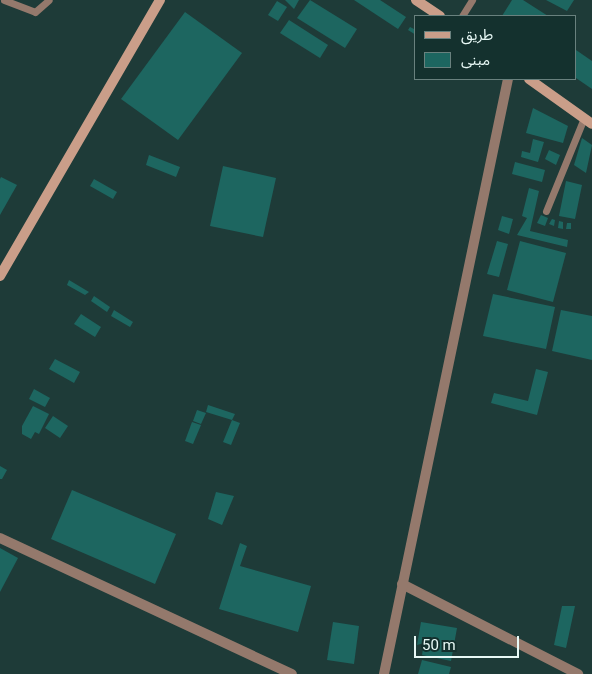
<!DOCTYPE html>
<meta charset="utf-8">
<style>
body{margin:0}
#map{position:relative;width:592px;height:674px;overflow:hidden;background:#1e3b38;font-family:Roboto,"Noto Sans Arabic",sans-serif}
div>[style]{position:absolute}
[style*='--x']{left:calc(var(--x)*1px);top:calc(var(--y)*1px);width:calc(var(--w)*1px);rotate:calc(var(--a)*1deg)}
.building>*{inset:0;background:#1d6660}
.lane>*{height:7px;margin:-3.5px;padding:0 3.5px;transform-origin:3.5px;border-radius:3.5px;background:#94796c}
.street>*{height:10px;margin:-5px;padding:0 5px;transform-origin:5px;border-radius:5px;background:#94796c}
.secondary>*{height:10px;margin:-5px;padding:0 5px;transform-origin:5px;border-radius:5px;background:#ca9e89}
span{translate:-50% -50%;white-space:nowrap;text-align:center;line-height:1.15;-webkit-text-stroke:4px #14312e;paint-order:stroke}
.legend{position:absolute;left:414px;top:15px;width:162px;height:65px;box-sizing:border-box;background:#14312e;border:1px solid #69817e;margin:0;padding:6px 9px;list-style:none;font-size:15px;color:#e8f9f6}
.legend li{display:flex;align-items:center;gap:10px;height:25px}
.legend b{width:25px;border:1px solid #69817e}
.scale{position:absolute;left:414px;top:636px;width:105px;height:22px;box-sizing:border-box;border:2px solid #e8f9f6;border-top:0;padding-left:6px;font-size:15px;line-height:18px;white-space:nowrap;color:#e8f9f6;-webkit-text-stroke:4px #14312e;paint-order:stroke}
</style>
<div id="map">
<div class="building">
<div style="clip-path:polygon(285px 0,299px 0,294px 9px)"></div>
<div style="clip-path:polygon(310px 0,357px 29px,345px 48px,297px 18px)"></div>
<div style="clip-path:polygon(354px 0,380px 0,406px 17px,398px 29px)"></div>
<div style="clip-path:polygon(512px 0,523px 0,548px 16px,502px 16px)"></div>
<div style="clip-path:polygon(546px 0,574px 0,567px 11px)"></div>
<div style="clip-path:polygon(277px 1px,287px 7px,278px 21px,268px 15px)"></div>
<div style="clip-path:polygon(185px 12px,242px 53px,178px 140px,121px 99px)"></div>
<div style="clip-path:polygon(289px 20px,328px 45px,320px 58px,280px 33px)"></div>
<div style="clip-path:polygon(410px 27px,416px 30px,416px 35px,408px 30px)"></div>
<div style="clip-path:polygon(576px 50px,592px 61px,592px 89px,576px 78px)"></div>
<div style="clip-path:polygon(533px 108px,568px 126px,563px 143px,526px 133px)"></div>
<div style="clip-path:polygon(582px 138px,592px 145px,586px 173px,574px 165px)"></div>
<div style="clip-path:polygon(533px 139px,544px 142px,538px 162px,521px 157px,522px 151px,530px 153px)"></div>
<div style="clip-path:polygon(549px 150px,560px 155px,556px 165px,545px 159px)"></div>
<div style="clip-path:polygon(149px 155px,180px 167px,176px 177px,146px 165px)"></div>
<div style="clip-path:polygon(515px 162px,545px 170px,542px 182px,512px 174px)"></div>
<div style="clip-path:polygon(223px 166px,276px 178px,263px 237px,210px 226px)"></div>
<div style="clip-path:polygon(1px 177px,17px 185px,0 215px,0 179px)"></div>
<div style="clip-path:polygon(94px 179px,117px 192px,113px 199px,90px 186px)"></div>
<div style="clip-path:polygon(566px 181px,582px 185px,575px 219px,559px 216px)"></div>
<div style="clip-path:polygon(529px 188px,539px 191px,530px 231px,568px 240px,567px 247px,517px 235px,527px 218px,522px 216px)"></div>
<div style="clip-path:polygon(541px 215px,548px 218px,545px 226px,537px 223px)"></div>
<div style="clip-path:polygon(502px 216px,513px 219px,509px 234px,498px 230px)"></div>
<div style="clip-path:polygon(552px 219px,555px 220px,554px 226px,549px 224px)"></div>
<div style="clip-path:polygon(559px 221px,563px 222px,563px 229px,558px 228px)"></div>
<div style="clip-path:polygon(567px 223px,571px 223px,571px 229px,566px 229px)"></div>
<div style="clip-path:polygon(497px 241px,508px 244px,499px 277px,487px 274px)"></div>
<div style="clip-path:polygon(520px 241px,566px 253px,553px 302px,507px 290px)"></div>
<div style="clip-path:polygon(69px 280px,89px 292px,85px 295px,67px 285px)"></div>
<div style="clip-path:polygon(493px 294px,555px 307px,546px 349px,483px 336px)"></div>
<div style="clip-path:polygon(94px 296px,110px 307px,107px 312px,91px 301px)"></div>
<div style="clip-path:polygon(114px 310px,133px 322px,130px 327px,111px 316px)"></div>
<div style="clip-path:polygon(561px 310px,592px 316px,592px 360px,552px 351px)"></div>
<div style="clip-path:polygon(81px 314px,101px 327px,95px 337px,74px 324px)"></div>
<div style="clip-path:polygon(55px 359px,80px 372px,74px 383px,49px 369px)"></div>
<div style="clip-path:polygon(536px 369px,548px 372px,537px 415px,491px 403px,494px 393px,528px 401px)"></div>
<div style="clip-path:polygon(34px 389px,50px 398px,45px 407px,29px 399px)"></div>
<div style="clip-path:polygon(208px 405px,235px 414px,232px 420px,206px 412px)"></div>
<div style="clip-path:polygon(33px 406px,49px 414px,39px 434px,35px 432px,31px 439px,22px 434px,22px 426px)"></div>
<div style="clip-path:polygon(197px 410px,206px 413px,201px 424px,193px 421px)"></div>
<div style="clip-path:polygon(53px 416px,68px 426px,60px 438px,45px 428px)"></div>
<div style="clip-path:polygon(232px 420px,240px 423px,231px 445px,223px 442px)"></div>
<div style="clip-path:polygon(192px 422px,201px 425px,193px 444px,185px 441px)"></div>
<div style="clip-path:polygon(0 466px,7px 470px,2px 479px,0 479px)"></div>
<div style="clip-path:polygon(72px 490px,176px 534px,155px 584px,51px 539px)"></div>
<div style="clip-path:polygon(216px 492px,234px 496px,222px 525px,208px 519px)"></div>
<div style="clip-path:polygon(240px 543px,247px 546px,240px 566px,311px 586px,298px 632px,219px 609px)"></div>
<div style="clip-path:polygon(0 548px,18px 558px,0 592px)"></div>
<div style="clip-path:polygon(562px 606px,575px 606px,566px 648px,554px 645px)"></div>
<div style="clip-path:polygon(333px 622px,359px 626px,354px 664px,327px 660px)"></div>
<div style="clip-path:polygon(421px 622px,457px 628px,451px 661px,422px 655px,424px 643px,417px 645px)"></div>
<div style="clip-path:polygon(422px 660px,451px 667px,449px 674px,418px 674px)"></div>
</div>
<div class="lane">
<div style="--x:4;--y:0;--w:33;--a:21"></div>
<div style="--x:35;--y:12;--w:18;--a:-41"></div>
<div style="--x:462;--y:16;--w:19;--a:-58"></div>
<div style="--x:546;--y:211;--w:100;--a:-67.8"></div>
</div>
<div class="street">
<div style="--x:0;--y:538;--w:322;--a:25"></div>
<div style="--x:402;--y:584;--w:198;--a:27.1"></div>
<div style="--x:384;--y:674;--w:608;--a:-78.23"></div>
</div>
<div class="secondary">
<div style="--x:416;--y:0;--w:29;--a:34"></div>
<div style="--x:529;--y:79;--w:77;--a:35.5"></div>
<div style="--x:0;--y:276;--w:319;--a:-59.9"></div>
</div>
<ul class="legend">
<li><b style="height:6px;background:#ca9e89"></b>طريق</li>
<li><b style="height:14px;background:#1d6660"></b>مبنى</li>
</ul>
<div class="scale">50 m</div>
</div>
